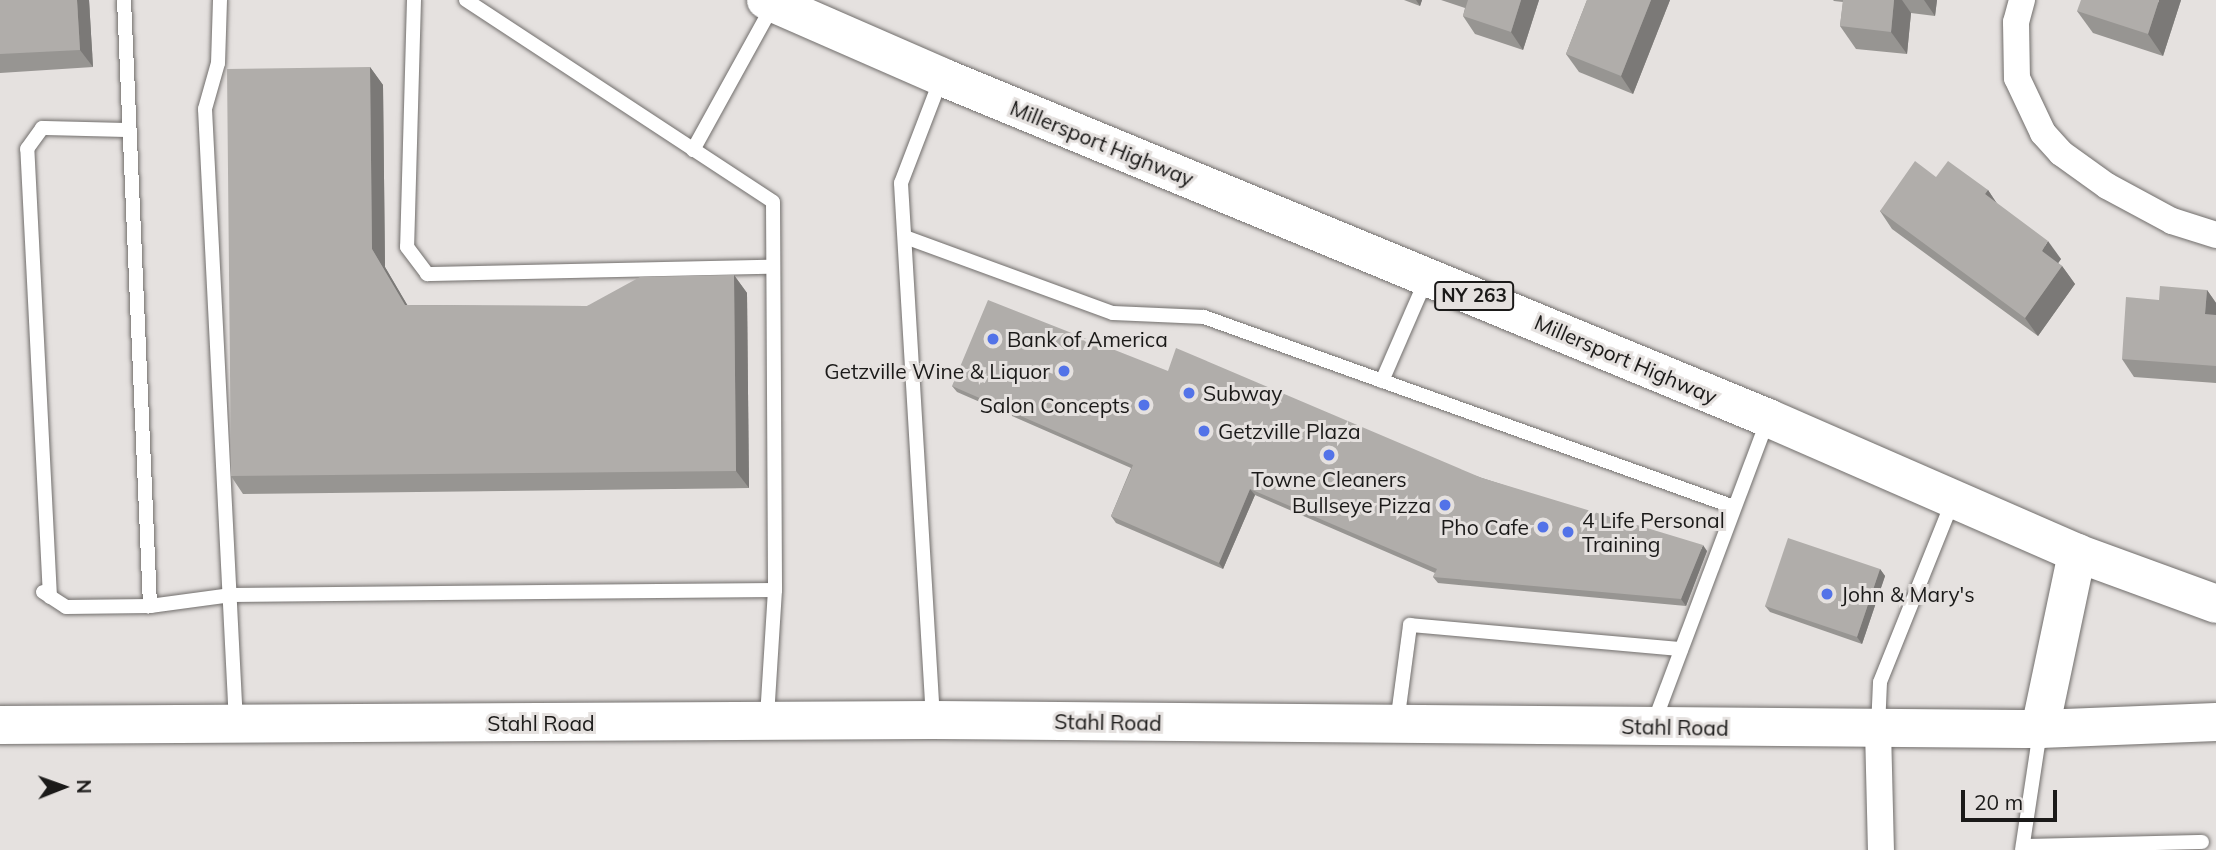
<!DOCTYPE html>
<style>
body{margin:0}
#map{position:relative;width:2216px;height:850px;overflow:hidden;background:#e5e1df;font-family:Mulish,sans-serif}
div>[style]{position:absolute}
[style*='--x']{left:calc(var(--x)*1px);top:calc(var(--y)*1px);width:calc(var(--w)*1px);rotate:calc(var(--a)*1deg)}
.roads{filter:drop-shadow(0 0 2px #716e6c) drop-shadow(0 0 2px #716e6c)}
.lane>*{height:14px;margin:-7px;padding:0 7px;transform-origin:7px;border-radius:7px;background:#fff}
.street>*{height:26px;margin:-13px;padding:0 13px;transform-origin:13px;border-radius:13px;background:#fff}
.secondary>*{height:38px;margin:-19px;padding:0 19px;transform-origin:19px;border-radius:19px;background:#fff}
.primary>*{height:38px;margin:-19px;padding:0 19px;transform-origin:19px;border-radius:19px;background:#fff}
.wall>*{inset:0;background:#979592}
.shaded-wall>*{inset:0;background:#7b7977}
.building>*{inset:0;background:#b0adaa}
.dots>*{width:19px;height:19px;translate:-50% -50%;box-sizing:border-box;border:4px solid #e5e1df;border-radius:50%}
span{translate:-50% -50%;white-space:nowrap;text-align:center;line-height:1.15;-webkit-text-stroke:6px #e5e1df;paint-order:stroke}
.shield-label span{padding:2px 5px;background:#e5e1df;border:2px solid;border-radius:5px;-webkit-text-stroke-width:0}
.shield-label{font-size:19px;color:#1b1a19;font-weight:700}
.street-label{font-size:21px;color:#1b1a19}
.poi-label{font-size:21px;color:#1b1a19}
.left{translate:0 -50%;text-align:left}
.right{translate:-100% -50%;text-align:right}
.north{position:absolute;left:28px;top:752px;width:70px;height:70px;-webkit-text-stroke:5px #e5e1df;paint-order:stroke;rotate:89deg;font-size:19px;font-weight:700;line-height:28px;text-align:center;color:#1b1a19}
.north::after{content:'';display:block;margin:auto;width:24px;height:32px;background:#1b1a19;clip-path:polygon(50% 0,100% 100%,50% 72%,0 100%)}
.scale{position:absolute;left:1961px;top:790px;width:96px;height:32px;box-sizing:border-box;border:4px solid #1b1a19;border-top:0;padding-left:9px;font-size:21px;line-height:24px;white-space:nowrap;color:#1b1a19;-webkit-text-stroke:5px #e5e1df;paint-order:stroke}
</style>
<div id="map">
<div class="roads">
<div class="lane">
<div style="--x:124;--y:0;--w:607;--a:87.54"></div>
<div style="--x:220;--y:0;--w:63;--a:91.8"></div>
<div style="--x:218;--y:63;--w:48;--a:105.8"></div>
<div style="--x:205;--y:109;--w:616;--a:87.11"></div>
<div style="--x:414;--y:0;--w:247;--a:91.6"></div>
<div style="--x:407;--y:247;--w:34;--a:53"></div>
<div style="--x:427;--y:274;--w:346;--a:-1.2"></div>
<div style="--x:466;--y:0;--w:367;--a:33.3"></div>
<div style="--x:773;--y:202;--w:388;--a:89.7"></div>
<div style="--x:775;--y:590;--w:128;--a:93.6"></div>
<div style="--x:693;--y:150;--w:166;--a:-61.1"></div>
<div style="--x:905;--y:237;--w:221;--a:20.1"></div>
<div style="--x:1113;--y:313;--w:91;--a:2.5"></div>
<div style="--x:1204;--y:317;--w:563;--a:19.72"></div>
<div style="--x:1382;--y:381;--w:110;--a:-66.5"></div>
<div style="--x:43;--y:592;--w:27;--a:33"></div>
<div style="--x:66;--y:607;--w:84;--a:-0.7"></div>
<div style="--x:150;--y:606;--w:82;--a:-7.7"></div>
<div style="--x:231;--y:595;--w:544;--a:-0.53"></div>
<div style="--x:50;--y:597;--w:449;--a:-92.9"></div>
<div style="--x:27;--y:149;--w:26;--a:-54"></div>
<div style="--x:42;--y:128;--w:87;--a:1.3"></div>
<div style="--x:933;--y:719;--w:537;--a:-93.42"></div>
<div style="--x:901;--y:183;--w:111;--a:-69"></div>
<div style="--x:1397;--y:723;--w:99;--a:-82.4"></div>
<div style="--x:1410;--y:625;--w:272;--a:5.1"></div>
<div style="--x:1653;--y:725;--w:327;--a:-69.4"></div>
<div style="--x:1878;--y:728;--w:46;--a:-87.5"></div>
<div style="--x:1880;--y:682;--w:196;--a:-68.1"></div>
<div style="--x:2023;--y:846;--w:179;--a:-1.3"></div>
<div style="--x:2022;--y:850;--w:120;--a:-81.4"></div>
</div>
<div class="street">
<div style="--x:2022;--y:0;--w:23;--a:105"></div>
<div style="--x:2016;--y:22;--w:56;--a:89"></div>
<div style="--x:2017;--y:78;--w:61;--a:64.7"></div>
<div style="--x:2043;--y:133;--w:27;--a:48"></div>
<div style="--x:2061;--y:153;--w:57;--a:35.7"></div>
<div style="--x:2107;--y:186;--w:74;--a:28.3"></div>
<div style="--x:2172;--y:221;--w:46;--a:17.7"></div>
<div style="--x:1878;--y:729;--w:121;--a:88.6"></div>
</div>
<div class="secondary">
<div style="--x:0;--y:725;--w:933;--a:-0.31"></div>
<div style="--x:933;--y:720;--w:1107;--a:0.47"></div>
<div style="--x:2040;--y:729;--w:176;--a:-2.3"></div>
<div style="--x:2040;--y:729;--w:180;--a:-78.1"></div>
</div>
<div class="primary">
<div style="--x:766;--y:0;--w:192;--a:23.6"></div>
<div style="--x:942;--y:77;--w:894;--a:22.43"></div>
<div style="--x:1768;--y:418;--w:337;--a:23.6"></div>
<div style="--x:2077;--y:553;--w:148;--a:20.1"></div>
</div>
</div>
<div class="wall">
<div style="clip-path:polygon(0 0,89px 0,93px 67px,0 73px)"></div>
<div style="clip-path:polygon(1404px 0,1422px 0,1420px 6px)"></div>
<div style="clip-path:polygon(1441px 0,1539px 0,1523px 50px,1475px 34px,1463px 16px,1465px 8px)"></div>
<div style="clip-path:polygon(1587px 0,1670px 0,1633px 94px,1579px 72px,1566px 54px)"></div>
<div style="clip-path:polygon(1833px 0,1937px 0,1935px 16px,1911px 13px,1907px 54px,1856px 49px,1840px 26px,1843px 2px,1834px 1px)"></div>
<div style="clip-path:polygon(2181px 0,2163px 56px,2093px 33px,2077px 11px)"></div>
<div style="clip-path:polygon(370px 67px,383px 85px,385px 267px,407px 305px,587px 306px,734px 275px,747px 293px,749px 488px,243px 494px,231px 476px)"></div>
<div style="clip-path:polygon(1936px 177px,1988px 190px,1997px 204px,2061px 259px,2058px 263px,2062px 266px,2075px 284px,2038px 336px,1892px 229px,1880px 211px)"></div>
<div style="clip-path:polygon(2207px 290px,2216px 303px,2216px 383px,2134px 377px,2122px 359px)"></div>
<div style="clip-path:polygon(1168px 371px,1482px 478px,1707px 551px,1686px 606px,1438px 583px,1433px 577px,1435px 573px,1255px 495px,1223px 569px,1116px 523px,1111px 516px,1131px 468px,957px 392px,952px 386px)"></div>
<div style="clip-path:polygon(1880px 569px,1885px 576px,1862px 644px,1770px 612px,1765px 606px)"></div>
</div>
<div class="shaded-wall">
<div style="clip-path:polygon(77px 0,89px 0,93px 67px,80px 50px)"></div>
<div style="clip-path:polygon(1416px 0,1422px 0,1420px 6px)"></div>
<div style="clip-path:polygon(1521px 0,1539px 0,1523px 50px,1511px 32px)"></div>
<div style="clip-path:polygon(1651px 0,1670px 0,1633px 94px,1621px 76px)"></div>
<div style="clip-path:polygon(1894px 0,1902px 0,1911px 13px,1907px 54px,1891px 32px)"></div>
<div style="clip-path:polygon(1924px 0,1937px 0,1935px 16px)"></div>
<div style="clip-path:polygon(2159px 0,2181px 0,2163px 56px,2148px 34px)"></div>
<div style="clip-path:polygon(370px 67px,383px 85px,385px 267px,418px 323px,405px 305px,372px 249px)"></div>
<div style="clip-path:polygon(1988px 190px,2000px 208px,1985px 194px)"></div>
<div style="clip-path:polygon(2048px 241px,2061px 259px,2054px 269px,2042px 251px)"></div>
<div style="clip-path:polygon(2062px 266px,2075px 284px,2038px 336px,2025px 318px)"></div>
<div style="clip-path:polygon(734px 275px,747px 293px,749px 488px,736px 471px)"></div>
<div style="clip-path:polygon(2207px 290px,2216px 303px,2216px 329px,2205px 314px)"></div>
<div style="clip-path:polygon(1250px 489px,1255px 495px,1223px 569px,1219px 563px)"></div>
<div style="clip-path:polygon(1703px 545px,1707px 551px,1686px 606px,1681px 599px)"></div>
<div style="clip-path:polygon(1880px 569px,1885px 576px,1862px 644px,1857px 637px)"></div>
</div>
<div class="building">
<div style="clip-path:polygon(0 0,77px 0,80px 50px,0 54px)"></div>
<div style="clip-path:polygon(1468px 0,1521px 0,1511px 32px,1463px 16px)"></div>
<div style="clip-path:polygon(1587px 0,1651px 0,1621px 76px,1566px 54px)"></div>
<div style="clip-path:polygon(1843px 0,1894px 0,1891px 32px,1840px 26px)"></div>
<div style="clip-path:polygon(2081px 0,2159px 0,2148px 34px,2077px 11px)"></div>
<div style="clip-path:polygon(370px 67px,372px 249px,405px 305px,587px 306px,640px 277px,734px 275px,736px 471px,231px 476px,227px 69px)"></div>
<div style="clip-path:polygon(1915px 161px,1936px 177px,1948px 161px,1988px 190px,1985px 194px,2048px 241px,2042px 251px,2062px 266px,2025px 318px,1880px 211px)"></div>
<div style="clip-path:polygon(2160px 286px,2207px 290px,2205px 314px,2216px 315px,2216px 366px,2122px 359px,2126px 297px,2159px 300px)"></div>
<div style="clip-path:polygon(988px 300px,1168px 371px,1176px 348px,1482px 478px,1703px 545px,1681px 599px,1433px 577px,1437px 569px,1250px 489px,1219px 563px,1111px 516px,1133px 465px,952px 386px)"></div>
<div style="clip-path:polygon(1788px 538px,1880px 569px,1857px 637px,1765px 606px)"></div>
</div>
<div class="dots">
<div style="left:993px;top:339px;background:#5373e8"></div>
<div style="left:1064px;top:371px;background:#5373e8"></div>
<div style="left:1189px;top:393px;background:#5373e8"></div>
<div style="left:1144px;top:405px;background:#5373e8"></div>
<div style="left:1204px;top:431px;background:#5373e8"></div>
<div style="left:1329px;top:455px;background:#5373e8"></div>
<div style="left:1445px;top:505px;background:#5373e8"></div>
<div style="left:1543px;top:527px;background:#5373e8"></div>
<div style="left:1568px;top:532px;background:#5373e8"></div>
<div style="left:1827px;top:594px;background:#5373e8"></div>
</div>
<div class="shield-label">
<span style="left:1474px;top:296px">NY 263</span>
</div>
<div class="street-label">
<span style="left:1102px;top:143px;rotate:22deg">Millersport Highway</span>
<span style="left:1626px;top:359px;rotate:23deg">Millersport Highway</span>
<span style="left:1108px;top:722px;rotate:1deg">Stahl Road</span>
<span style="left:541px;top:723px">Stahl Road</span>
<span style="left:1675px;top:727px;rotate:1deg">Stahl Road</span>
</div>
<div class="poi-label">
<span class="left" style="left:1007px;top:339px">Bank of America</span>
<span class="right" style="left:1050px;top:371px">Getzville Wine &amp; Liquor</span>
<span class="left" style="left:1203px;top:393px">Subway</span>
<span class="right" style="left:1130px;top:405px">Salon Concepts</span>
<span class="left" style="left:1218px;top:431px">Getzville Plaza</span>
<span style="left:1329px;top:479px">Towne Cleaners</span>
<span class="right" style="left:1431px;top:505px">Bullseye Pizza</span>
<span class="left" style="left:1582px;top:532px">4 Life Personal<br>Training</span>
<span class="right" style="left:1529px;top:527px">Pho Cafe</span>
<span class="left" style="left:1841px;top:594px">John &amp; Mary's</span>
</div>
<div class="north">N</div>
<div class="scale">20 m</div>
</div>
